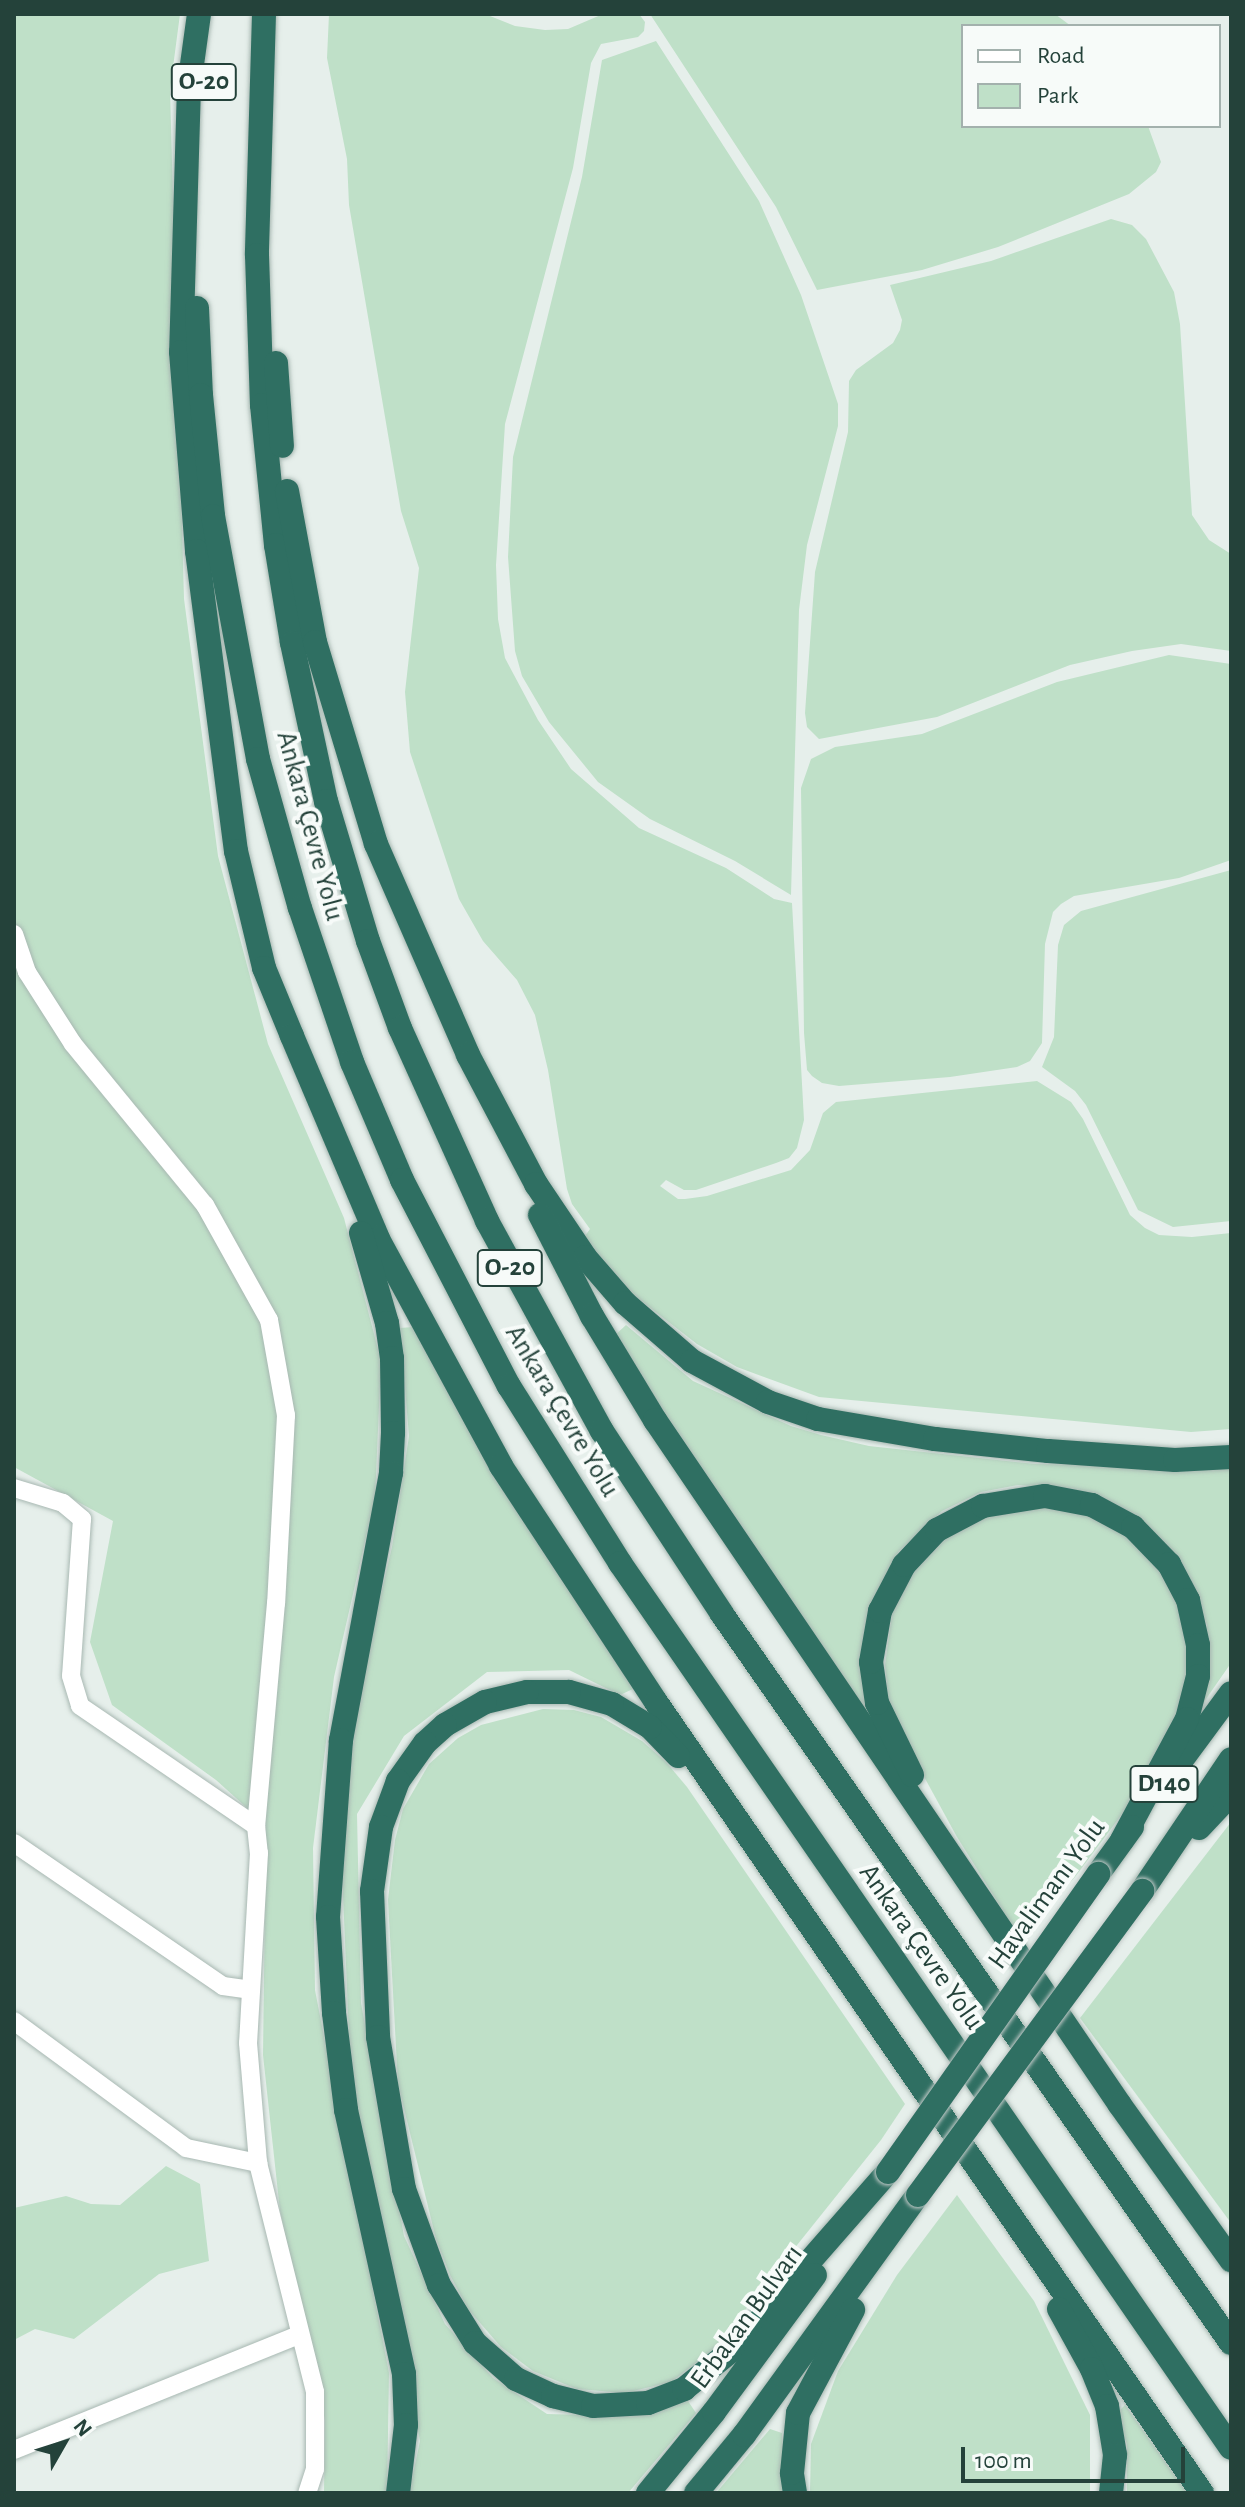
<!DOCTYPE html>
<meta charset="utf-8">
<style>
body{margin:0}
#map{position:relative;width:1245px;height:2507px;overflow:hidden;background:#e6efeb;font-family:"Alegreya Sans",sans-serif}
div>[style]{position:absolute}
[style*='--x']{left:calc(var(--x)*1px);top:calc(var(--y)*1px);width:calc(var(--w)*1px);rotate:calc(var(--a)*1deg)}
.green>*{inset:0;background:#bfe0c8}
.roads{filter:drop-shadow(0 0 2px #a8b8b2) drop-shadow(0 0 2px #a8b8b2)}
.minor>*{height:18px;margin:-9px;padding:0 9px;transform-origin:9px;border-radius:9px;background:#fff}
.highway>*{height:24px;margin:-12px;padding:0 12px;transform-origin:12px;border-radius:12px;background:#2f6f62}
.bridges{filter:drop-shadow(0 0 2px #c2cac8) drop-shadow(0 0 2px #c2cac8)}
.highway-bridge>*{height:24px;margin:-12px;padding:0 12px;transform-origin:12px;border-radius:12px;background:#2f6f62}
span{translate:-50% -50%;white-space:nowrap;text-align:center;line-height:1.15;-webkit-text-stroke:8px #f7fbf9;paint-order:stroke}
.shield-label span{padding:2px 6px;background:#f7fbf9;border:2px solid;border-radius:6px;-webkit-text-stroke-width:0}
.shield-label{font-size:26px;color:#24423a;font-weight:700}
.street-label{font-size:28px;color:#24423a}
.frame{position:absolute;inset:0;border:16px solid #24423a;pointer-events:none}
.legend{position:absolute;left:961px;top:24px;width:260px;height:104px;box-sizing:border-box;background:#f7fbf9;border:2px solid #a3b1ad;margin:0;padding:10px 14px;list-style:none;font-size:24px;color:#24423a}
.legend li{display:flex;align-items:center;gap:16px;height:40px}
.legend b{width:40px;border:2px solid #a3b1ad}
.north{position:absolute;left:24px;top:2403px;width:80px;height:80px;-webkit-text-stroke:6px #f7fbf9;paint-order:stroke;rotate:51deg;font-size:22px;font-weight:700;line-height:32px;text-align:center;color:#24423a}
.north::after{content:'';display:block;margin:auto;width:28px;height:36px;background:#24423a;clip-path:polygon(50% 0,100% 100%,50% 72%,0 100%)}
.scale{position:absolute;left:961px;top:2447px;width:224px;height:36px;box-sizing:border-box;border:4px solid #24423a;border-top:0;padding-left:10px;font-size:24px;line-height:28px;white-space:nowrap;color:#24423a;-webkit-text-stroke:6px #f7fbf9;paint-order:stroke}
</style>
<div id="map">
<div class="green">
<div style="clip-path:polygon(14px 14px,180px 14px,170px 90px,184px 599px,218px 856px,268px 1044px,344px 1218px,381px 1361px,375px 1498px,334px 1677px,313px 1848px,315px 1990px,389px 2373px,387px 2493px,324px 2493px,325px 2420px,280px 2211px,263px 2055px,266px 1825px,216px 1780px,112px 1705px,90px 1642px,113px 1521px,14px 1467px)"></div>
<div style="clip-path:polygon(329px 14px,485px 14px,515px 26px,545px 30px,568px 29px,603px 14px,639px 14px,645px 22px,644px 31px,638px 37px,601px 44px,591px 63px,573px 168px,505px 424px,496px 565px,498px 619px,505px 658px,538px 720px,571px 769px,639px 828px,726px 868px,774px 899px,792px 903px,804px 1120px,797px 1148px,789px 1158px,776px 1163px,696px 1190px,684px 1190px,666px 1180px,660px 1186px,678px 1199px,685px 1199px,707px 1196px,791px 1170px,810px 1150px,823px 1113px,836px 1102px,1037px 1081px,1071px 1102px,1083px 1119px,1130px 1215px,1145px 1228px,1159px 1235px,1192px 1237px,1231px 1233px,1231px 1429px,1191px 1432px,819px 1397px,737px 1367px,697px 1344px,630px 1292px,582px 1240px,590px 1229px,572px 1204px,567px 1189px,548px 1070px,535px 1015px,517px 980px,483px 941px,459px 899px,410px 752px,405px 692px,419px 568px,401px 511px,349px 205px,347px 159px,327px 58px)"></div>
<div style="clip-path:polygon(650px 14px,1055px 14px,1071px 26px,963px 26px,963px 126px,1148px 126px,1161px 162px,1156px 172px,1129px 194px,998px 247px,922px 270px,817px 290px,776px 207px)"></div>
<div style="clip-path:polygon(656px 41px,759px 201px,801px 295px,838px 404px,838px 426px,807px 545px,799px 610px,791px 895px,735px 861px,650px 819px,598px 782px,549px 722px,522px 676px,515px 651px,508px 557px,513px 457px,582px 177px,602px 60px)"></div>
<div style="clip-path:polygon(1111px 219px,1132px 225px,1146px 239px,1174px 292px,1180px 324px,1192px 515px,1209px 540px,1231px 554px,1231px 651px,1181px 644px,1132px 651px,1070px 665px,937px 717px,819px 739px,807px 727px,805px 713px,815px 572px,848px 432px,849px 381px,856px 370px,893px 343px,900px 330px,902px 320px,890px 285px,991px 261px)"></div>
<div style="clip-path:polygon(1169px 655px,1231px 664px,1231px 860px,1179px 878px,1074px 896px,1061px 904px,1053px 912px,1045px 944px,1042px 1043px,1030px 1061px,1017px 1067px,950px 1077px,839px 1086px,822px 1083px,812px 1076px,807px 1070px,804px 1033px,801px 788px,811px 759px,835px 747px,922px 734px,1057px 682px)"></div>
<div style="clip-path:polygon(1231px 870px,1231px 1221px,1173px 1227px,1138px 1210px,1086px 1105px,1075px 1091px,1042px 1067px,1054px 1037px,1058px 945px,1064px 925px,1081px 911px)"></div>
<div style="clip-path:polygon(626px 1325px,693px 1381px,791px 1426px,821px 1435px,869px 1446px,1035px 1464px,1231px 1467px,1231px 1663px,1199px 1709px,1207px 1625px,1189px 1582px,1123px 1509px,1074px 1489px,1018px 1485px,981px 1492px,942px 1511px,899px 1551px,892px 1564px,872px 1708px,860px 1715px,613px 1337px)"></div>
<div style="clip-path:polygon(414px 1327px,635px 1688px,620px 1695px,569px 1670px,487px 1672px,404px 1736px,357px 1814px,361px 2003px,404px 2236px,445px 2324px,493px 2378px,547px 2414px,621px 2416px,686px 2398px,696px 2413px,628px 2493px,409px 2493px,420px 2441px,387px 2253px,351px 2082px,340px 1825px,365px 1662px,392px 1547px,409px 1436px,400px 1328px)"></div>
<div style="clip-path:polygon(1015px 1508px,1071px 1508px,1141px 1542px,1186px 1609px,1190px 1692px,1143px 1786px,1075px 1877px,1020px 1938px,957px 1837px,910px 1751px,888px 1697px,885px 1665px,892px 1614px,913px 1573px,951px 1533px,964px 1525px)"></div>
<div style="clip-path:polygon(543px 1709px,574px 1710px,601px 1717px,642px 1741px,666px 1762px,687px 1787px,905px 2104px,881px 2140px,714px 2349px,671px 2382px,625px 2393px,577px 2389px,533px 2371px,501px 2347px,468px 2309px,450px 2275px,436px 2239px,398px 2084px,388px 1900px,395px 1840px,403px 1809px,429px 1764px,458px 1738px,481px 1725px)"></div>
<div style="clip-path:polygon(1231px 1822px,1231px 2223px,1080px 2018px)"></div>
<div style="clip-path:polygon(166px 2166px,200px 2184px,209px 2261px,159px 2274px,74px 2339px,35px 2329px,14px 2340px,14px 2208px,66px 2196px,91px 2204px,120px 2205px)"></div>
<div style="clip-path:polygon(957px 2195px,1034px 2301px,1090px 2415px,1090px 2493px,810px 2493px,811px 2444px,838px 2371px,897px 2275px)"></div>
<div style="clip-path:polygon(1125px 2405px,1187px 2493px,1127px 2493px,1127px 2444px,1115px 2415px)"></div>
<div style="clip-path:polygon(770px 2429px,782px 2433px,786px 2493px,716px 2493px)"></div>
</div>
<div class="roads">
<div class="minor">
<div style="--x:14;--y:934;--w:40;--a:71.1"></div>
<div style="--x:27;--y:972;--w:85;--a:57.4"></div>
<div style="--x:73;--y:1044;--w:208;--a:50.7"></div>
<div style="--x:205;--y:1205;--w:132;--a:60.9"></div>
<div style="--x:269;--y:1320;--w:97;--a:79.9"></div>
<div style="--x:286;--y:1415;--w:188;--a:93"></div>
<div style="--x:276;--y:1603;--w:224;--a:95.1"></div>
<div style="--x:256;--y:1826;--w:27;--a:84"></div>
<div style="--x:259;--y:1853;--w:190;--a:93.3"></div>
<div style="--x:248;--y:2043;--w:120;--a:85.2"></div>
<div style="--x:258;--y:2163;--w:236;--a:76"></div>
<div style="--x:315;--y:2392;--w:77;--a:90"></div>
<div style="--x:315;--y:2469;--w:25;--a:108"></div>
<div style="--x:14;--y:1488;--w:51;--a:17"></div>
<div style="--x:63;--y:1503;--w:25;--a:40"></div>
<div style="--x:82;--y:1519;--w:157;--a:94"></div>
<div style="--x:71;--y:1676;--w:31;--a:73"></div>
<div style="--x:80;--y:1706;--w:213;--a:34.3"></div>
<div style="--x:14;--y:1843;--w:253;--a:34.4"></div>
<div style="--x:223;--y:1986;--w:27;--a:8"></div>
<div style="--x:14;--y:2021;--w:214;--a:36.4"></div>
<div style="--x:186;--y:2148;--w:74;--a:11.8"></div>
<div style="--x:14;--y:2450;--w:307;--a:-22"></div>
</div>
<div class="highway">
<div style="--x:199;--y:14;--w:73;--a:97.9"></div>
<div style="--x:189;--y:86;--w:266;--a:91.7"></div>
<div style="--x:181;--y:352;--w:200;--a:85.4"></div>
<div style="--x:197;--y:551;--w:303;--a:82.6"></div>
<div style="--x:236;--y:851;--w:120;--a:76.5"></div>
<div style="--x:264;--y:968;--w:74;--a:67.6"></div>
<div style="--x:292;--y:1036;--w:220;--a:67"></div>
<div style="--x:378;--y:1239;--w:258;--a:61.5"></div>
<div style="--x:501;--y:1466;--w:282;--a:56.7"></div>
<div style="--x:656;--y:1702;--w:961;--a:55.38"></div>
<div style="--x:264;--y:14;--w:241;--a:91.7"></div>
<div style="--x:257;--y:255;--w:150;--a:88.1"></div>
<div style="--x:262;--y:405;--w:141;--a:84.3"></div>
<div style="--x:276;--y:545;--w:99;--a:80.7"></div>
<div style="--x:292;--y:643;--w:162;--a:77.9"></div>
<div style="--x:326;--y:801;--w:146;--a:73.3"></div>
<div style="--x:368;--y:941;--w:93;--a:69.8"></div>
<div style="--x:400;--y:1028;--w:212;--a:65.7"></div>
<div style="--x:487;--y:1221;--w:239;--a:61.3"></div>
<div style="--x:602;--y:1431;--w:219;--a:56.7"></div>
<div style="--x:722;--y:1614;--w:889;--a:55.08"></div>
<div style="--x:197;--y:308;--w:87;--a:87.4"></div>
<div style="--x:201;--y:395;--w:122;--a:84.3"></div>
<div style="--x:213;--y:516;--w:247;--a:79.5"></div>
<div style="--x:258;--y:759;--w:155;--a:74.3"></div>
<div style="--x:300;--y:908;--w:163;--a:71.3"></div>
<div style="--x:352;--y:1062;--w:128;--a:67"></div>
<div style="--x:402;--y:1180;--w:232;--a:62.6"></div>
<div style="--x:509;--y:1386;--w:209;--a:57.9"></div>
<div style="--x:620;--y:1563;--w:1075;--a:55.38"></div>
<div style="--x:276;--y:363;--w:83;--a:85.9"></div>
<div style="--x:287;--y:491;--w:154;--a:79.5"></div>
<div style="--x:315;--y:642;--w:211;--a:73.2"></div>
<div style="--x:376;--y:844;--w:230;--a:66.4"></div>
<div style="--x:468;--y:1055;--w:146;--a:62.2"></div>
<div style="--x:536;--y:1184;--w:88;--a:56.1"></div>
<div style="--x:585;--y:1257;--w:61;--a:49"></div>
<div style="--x:625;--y:1303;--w:89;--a:40.9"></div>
<div style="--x:692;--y:1361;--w:86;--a:28.3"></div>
<div style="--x:768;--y:1402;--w:53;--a:18.8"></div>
<div style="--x:818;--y:1419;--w:119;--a:9.7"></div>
<div style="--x:935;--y:1439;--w:114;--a:6.1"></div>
<div style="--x:1048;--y:1451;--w:127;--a:4.1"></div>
<div style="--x:1175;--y:1460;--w:56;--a:-3.1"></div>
<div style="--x:540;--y:1215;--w:114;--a:62.8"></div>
<div style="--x:592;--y:1316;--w:122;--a:58.8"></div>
<div style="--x:655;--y:1420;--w:828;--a:55.83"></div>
<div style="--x:1120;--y:2105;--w:191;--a:54.4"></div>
<div style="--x:361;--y:1233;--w:94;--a:73.9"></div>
<div style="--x:387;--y:1323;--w:35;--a:82"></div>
<div style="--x:392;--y:1358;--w:75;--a:89.2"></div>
<div style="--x:393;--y:1433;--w:40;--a:92.9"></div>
<div style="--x:391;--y:1473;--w:272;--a:100.6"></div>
<div style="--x:341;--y:1740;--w:177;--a:94.2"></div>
<div style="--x:328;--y:1917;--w:96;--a:86.4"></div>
<div style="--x:334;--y:2013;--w:98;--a:82.9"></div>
<div style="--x:346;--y:2110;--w:270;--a:77.6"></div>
<div style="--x:404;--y:2374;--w:51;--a:87.8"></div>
<div style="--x:406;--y:2425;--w:68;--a:96.7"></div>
<div style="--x:678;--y:1756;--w:40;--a:-134"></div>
<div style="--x:650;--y:1727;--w:44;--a:-148.8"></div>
<div style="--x:612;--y:1704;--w:45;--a:-164.4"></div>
<div style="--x:569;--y:1692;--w:42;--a:180"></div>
<div style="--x:527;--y:1692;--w:43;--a:166.6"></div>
<div style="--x:485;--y:1702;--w:46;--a:150.1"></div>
<div style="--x:445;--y:1725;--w:27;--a:138"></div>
<div style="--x:425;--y:1743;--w:47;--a:125.4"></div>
<div style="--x:398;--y:1781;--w:49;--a:110.3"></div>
<div style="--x:381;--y:1827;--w:65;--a:98"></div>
<div style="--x:372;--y:1891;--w:146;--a:87.6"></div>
<div style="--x:378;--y:2037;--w:154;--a:80.3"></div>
<div style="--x:404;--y:2189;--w:102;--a:70"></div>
<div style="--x:439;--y:2285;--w:68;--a:58.2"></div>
<div style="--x:475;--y:2343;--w:55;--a:41.3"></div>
<div style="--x:516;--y:2379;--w:41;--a:24.7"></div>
<div style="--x:553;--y:2396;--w:41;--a:14"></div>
<div style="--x:593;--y:2406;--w:55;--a:-3.1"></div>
<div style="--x:648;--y:2403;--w:39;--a:-21"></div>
<div style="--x:684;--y:2389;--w:62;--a:-39.1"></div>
<div style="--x:732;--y:2350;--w:237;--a:-48.8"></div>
<div style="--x:1178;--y:1765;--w:89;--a:-53.6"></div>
<div style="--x:912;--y:1775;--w:80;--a:-115.9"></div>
<div style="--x:877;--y:1703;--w:41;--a:-98.3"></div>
<div style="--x:871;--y:1662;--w:52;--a:-80"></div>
<div style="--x:880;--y:1611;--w:52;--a:-62.4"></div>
<div style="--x:904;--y:1565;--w:48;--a:-46.7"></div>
<div style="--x:937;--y:1530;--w:52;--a:-27.6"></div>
<div style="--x:983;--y:1506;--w:63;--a:-9.2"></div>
<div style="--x:1045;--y:1496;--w:48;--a:10.8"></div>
<div style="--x:1092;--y:1505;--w:47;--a:28.2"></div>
<div style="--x:1133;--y:1527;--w:52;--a:45.8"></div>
<div style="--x:1169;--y:1564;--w:41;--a:62.2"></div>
<div style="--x:1188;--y:1600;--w:46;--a:77.5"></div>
<div style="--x:1198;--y:1645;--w:31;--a:90"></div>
<div style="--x:1198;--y:1676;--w:44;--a:104.3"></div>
<div style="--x:1187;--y:1719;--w:137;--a:118.2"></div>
<div style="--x:1199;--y:1828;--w:47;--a:-46.7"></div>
<div style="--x:1098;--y:1874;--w:58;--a:-54.1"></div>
<div style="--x:1142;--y:1891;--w:159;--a:-56"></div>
<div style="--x:1059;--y:2309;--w:68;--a:61.2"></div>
<div style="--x:1092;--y:2369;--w:40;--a:68"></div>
<div style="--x:1107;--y:2406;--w:50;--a:80.7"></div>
<div style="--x:1115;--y:2455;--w:38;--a:96"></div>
<div style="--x:648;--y:2493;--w:104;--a:-50.8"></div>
<div style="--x:714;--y:2412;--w:170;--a:-53.6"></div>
<div style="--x:696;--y:2493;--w:75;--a:-50.4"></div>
<div style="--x:744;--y:2435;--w:296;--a:-54.1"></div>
<div style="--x:795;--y:2493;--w:20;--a:-99"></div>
<div style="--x:792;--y:2473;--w:60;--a:-84.3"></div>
<div style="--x:798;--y:2413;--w:117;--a:-61.9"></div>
</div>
</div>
<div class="bridges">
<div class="highway-bridge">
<div style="--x:888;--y:2172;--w:365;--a:-54.8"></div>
<div style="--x:918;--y:2195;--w:378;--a:-53.6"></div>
</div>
</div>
<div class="shield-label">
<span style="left:204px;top:82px">O-20</span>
<span style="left:510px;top:1268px">O-20</span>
<span style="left:1164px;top:1784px">D140</span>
</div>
<div class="street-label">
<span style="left:310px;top:826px;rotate:75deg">Ankara Çevre Yolu</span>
<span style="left:562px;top:1411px;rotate:59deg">Ankara Çevre Yolu</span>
<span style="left:1047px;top:1894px;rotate:-54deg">Havalimanı Yolu</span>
<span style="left:921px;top:1947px;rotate:55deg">Ankara Çevre Yolu</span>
<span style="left:747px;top:2317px;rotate:-54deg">Erbakan Bulvarı</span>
</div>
<div class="frame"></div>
<ul class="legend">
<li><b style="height:10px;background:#fff"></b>Road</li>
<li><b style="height:22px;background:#bfe0c8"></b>Park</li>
</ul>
<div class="north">N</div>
<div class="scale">100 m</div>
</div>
